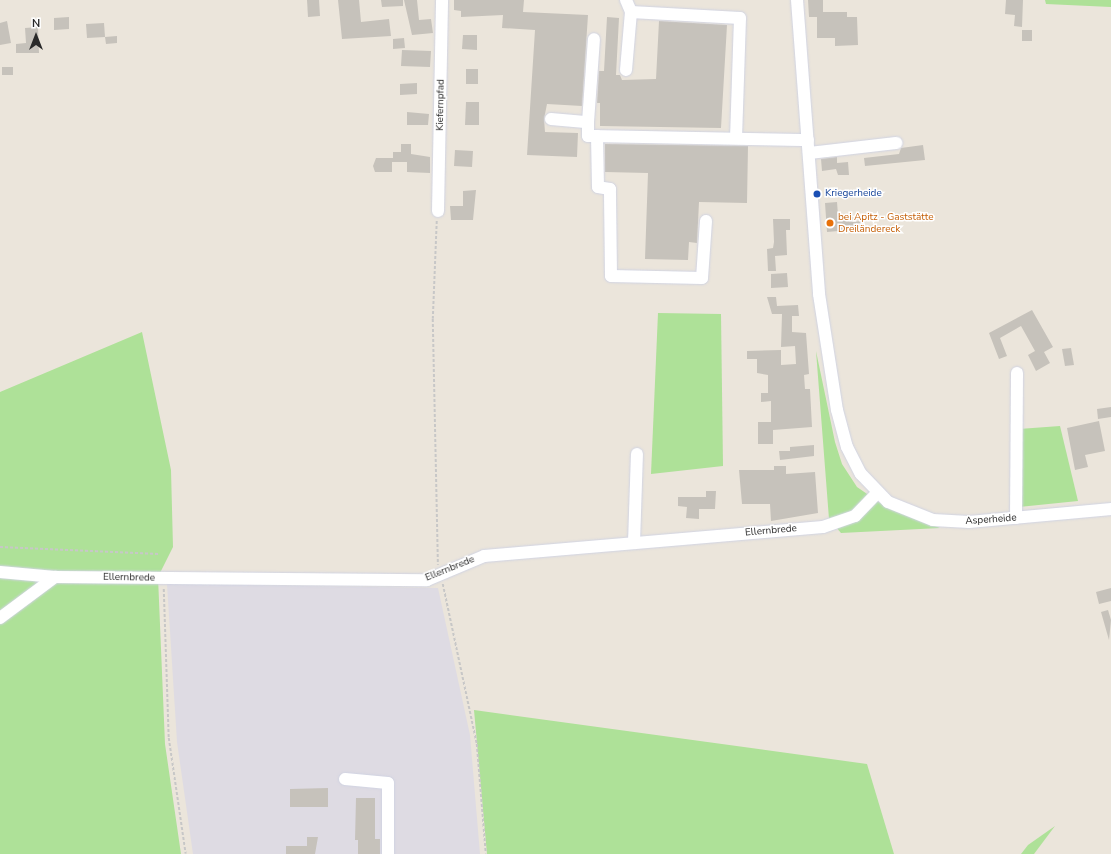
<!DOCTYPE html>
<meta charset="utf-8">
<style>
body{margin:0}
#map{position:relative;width:1111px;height:854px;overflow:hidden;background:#ebe5db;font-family:"Nunito Sans",sans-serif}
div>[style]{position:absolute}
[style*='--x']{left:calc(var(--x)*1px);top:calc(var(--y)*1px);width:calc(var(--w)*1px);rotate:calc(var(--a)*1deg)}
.industrial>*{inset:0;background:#dedbe3}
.green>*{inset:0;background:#aee198}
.building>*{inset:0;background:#c6c2bb}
.path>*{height:1.5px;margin-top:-0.75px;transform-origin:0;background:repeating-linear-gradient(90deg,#c7c7c7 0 3px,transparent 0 5px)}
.roads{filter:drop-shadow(0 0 1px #d0d3e2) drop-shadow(0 0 1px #d0d3e2)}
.minor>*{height:12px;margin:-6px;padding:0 6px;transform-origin:6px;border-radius:6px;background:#fff}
.dots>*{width:11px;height:11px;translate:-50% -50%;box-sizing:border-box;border:2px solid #fff;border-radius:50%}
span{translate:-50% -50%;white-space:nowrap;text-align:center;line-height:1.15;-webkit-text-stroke:3px #fff;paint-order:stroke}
.street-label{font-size:10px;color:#292929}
.transit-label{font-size:10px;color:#164399}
.left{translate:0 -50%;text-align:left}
.food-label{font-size:10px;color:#c56008}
.north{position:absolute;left:16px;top:16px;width:40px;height:40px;-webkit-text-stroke:3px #fff;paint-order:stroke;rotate:0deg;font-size:11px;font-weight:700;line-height:16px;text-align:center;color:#292929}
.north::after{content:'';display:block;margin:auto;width:14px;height:18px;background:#292929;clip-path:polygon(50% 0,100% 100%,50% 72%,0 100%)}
</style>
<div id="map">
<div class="industrial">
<div style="clip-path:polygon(167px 584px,438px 588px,470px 735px,480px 854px,193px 854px,177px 742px)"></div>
</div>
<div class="green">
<div style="clip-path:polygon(1045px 0,1111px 0,1111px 7px,1046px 4px)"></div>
<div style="clip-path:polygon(658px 313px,721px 314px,723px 466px,651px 474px)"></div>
<div style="clip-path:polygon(142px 332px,171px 470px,173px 547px,158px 577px,165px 744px,181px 854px,0 854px,0 392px)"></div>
<div style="clip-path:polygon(816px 351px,835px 442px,842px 464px,857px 487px,886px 507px,940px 528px,841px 533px,829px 519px)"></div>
<div style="clip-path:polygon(1060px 426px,1078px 501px,1019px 507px,1019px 429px)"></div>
<div style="clip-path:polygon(474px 710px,867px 764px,894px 854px,487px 854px)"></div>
<div style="clip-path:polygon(1055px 826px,1034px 854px,1021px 854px,1028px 845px)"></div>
</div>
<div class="building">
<div style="clip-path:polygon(307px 0,319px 0,320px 16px,308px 17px)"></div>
<div style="clip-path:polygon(338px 0,359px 0,361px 22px,389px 19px,391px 36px,342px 39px)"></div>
<div style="clip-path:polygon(381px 0,403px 0,403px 6px,382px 7px)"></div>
<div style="clip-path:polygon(404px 0,417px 0,419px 20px,431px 19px,433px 33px,412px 35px)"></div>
<div style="clip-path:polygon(454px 0,524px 0,523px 12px,588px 15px,582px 106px,547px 104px,544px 119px,545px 132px,578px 133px,577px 157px,527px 155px,535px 30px,502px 28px,503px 15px,461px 17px,461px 11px,454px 10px)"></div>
<div style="clip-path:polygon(808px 0,823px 0,823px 12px,847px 12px,847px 17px,857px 17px,858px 45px,835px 46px,835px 38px,817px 38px,817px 17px,809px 17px)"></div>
<div style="clip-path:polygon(1006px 0,1023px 0,1022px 27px,1014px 26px,1015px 15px,1005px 14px)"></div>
<div style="clip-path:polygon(69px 17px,69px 29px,54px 30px,54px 18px)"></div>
<div style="clip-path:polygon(607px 17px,619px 18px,616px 75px,620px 75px,622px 80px,656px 79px,659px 21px,727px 25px,721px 128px,600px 126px,600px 103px,597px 103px,599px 71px,604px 71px)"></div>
<div style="clip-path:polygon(7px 21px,11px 43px,0 45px,0 23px)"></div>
<div style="clip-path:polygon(104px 23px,105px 37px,87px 38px,86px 24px)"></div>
<div style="clip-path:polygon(38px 27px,39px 53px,16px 53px,16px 44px,26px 43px,25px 28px)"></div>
<div style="clip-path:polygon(1022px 30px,1032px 30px,1032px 41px,1022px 41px)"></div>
<div style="clip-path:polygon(463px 35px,477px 35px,477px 50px,462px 49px)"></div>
<div style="clip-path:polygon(117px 36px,117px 43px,106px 44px,105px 37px)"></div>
<div style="clip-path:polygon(404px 38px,405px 48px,393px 49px,393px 39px)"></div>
<div style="clip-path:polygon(402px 50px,431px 51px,430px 67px,401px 66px)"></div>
<div style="clip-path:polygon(2px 67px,13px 67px,13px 75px,2px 75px)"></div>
<div style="clip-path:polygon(466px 69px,478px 69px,478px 84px,466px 84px)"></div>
<div style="clip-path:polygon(417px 83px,417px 94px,400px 95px,400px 84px)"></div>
<div style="clip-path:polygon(466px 102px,479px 102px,479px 125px,465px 125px)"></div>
<div style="clip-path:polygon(407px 112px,429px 114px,428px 125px,407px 125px)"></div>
<div style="clip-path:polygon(401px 144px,411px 144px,411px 154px,430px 157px,430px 173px,407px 172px,407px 162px,392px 162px,392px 172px,375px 172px,373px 166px,376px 158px,393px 158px,393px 152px,401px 152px)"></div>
<div style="clip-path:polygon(605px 144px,748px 146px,747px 203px,699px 202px,697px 243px,689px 242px,688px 260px,645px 259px,648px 173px,605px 172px)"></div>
<div style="clip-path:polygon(923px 145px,925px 160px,865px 166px,864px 158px,899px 154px,901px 148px)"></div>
<div style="clip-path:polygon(455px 150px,473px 151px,472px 167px,454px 166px)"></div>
<div style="clip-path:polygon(837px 157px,837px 163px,848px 162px,849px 175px,838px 175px,836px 169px,822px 171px,821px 159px)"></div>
<div style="clip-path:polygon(476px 190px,473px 220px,451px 220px,450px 206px,463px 206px,463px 191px)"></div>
<div style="clip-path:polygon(837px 202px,838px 215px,852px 214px,853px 222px,861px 221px,862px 229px,827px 232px,825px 203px)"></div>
<div style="clip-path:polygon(773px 219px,790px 219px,790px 230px,786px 230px,787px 255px,775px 256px,776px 271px,768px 271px,767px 249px,773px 248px,774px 242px)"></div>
<div style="clip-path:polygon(787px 273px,788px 287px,771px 288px,771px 274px)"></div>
<div style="clip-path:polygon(767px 297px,776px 297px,777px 306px,798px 305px,799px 316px,792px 316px,792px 332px,806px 333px,809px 374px,804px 375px,805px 389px,810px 389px,812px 427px,773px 430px,773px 444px,758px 444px,758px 422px,771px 422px,771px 401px,761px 402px,761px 393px,768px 393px,768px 375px,757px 373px,757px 359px,747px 359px,747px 351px,781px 350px,781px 365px,796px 364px,795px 346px,781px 347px,782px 314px,772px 314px)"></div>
<div style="clip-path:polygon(1032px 310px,1053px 347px,1044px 352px,1050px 363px,1036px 371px,1028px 355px,1035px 351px,1021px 326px,1000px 338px,1007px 356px,999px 359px,989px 333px)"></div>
<div style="clip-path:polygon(1071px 348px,1074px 365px,1065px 366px,1062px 349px)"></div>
<div style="clip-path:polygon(1111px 407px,1111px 417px,1098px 419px,1097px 409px)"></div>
<div style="clip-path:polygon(1099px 421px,1105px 451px,1085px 455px,1088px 467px,1075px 470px,1067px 428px)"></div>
<div style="clip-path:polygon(814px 445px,814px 456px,780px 460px,779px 451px,790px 451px,790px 447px)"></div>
<div style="clip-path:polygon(774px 466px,786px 466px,786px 474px,815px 472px,818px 513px,771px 521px,770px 504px,742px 504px,739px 470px,774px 470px)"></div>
<div style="clip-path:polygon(706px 491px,716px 491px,715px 509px,699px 509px,699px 519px,686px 518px,687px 507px,678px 506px,678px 497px,706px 497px)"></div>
<div style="clip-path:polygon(1111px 588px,1111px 601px,1099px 604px,1096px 592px)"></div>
<div style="clip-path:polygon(1108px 610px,1111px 620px,1109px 640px,1101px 612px)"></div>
<div style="clip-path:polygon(328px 788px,328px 807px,290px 807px,290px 789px)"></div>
<div style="clip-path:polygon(356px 798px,375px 798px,375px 839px,380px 839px,380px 854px,358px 854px,358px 840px,355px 840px)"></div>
<div style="clip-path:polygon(307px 837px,318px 837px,315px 854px,286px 854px,286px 846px,307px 846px)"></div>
</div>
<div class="path">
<div style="--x:437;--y:221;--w:98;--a:92.3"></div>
<div style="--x:433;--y:319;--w:246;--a:88.8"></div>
<div style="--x:0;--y:547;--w:159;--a:2.5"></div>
<div style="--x:443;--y:584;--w:164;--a:78"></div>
<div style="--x:477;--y:744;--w:110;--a:85.3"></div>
<div style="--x:164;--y:589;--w:149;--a:88.1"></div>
<div style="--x:169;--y:738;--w:117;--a:81.7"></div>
</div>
<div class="roads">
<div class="minor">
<div style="--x:626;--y:0;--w:13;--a:67"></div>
<div style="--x:631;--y:12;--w:109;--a:3.2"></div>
<div style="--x:740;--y:18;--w:120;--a:91.9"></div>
<div style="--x:797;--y:0;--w:295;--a:85.7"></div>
<div style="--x:819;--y:294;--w:117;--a:81.2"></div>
<div style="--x:837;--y:410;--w:38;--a:75"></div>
<div style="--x:847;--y:447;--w:30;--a:63"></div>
<div style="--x:861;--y:474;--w:39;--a:46"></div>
<div style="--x:888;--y:502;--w:48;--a:21.8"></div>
<div style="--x:933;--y:520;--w:36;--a:3"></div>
<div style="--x:969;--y:522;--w:143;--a:-5.2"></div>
<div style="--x:626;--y:70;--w:58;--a:-85.1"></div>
<div style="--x:551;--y:119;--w:37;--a:5"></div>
<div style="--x:588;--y:122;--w:83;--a:-85.9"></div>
<div style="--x:588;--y:122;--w:14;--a:90"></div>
<div style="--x:588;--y:136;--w:9;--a:0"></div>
<div style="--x:809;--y:153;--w:88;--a:-6.6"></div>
<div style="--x:438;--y:211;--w:211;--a:-88.9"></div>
<div style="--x:706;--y:221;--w:57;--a:94"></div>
<div style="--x:702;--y:278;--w:91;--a:-178.7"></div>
<div style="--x:611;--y:276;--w:87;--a:-90.7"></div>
<div style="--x:610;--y:189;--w:12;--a:-171"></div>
<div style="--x:598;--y:187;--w:51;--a:-91.1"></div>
<div style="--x:597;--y:136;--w:211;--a:1.1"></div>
<div style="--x:1016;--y:518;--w:145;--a:-89.6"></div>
<div style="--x:634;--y:543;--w:89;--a:-88.1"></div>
<div style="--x:0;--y:572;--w:55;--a:5.2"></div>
<div style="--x:0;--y:618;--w:69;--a:-36.7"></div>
<div style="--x:55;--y:577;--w:372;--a:0.5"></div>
<div style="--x:427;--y:580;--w:62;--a:-22.8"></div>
<div style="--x:484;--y:556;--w:340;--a:-4.9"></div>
<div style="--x:823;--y:527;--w:34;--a:-19"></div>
<div style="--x:855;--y:516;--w:32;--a:-46"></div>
<div style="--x:345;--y:779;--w:43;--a:5.3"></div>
<div style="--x:388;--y:783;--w:71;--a:90"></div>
</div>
</div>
<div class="dots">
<div style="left:817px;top:194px;background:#1a4fb4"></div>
<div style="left:830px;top:223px;background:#e8710a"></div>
</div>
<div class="street-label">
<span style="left:441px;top:105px;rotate:-89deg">Kiefernpfad</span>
<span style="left:991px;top:520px;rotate:-4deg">Asperheide</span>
<span style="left:771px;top:531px;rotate:-5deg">Ellernbrede</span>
<span style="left:450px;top:569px;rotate:-22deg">Ellernbrede</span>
<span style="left:129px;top:578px;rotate:1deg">Ellernbrede</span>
</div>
<div class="transit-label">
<span class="left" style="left:825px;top:194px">Kriegerheide</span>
</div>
<div class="food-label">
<span class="left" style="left:838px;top:223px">bei Apitz - Gaststätte<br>Dreiländereck</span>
</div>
<div class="north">N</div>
</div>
